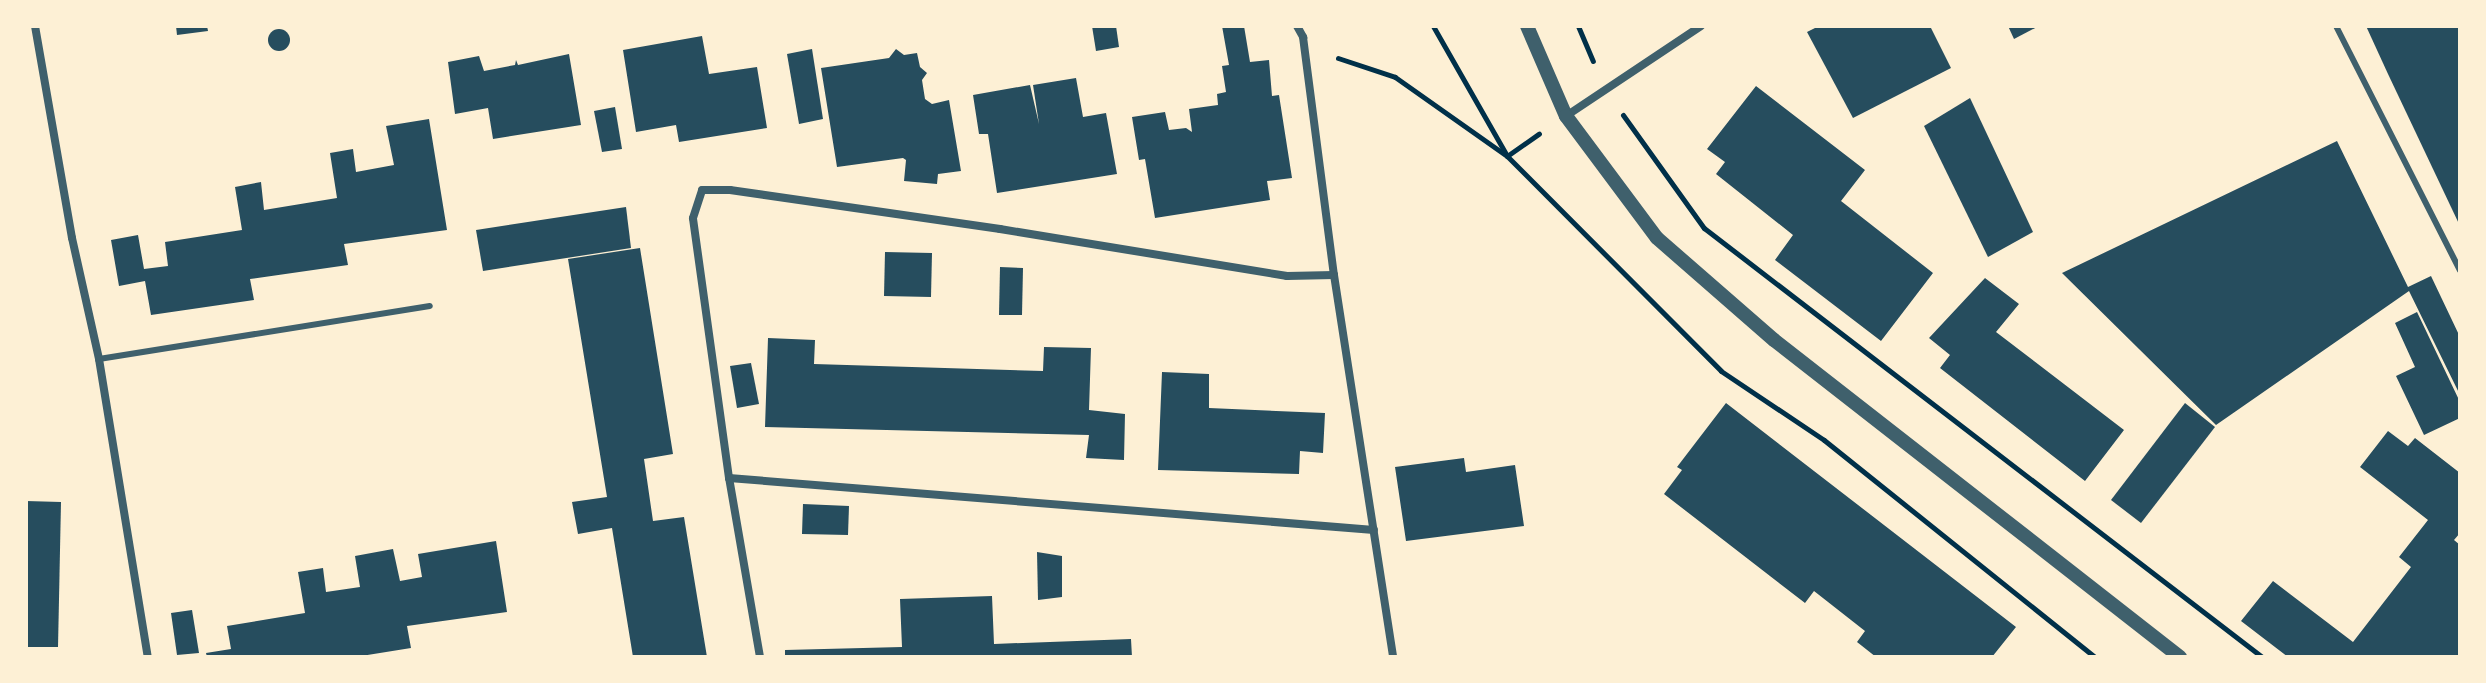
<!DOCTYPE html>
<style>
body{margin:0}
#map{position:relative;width:2486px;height:683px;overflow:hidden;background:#fdf0d5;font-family:Rubik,sans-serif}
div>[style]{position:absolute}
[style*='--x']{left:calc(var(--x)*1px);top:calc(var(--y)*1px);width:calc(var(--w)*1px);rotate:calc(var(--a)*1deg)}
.building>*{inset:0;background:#264d5e}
.round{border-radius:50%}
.path>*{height:5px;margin:-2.5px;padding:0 2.5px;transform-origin:2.5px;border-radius:2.5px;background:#003049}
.service>*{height:6px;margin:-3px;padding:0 3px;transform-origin:3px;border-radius:3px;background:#3f606c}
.minor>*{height:8px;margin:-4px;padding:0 4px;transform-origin:4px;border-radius:4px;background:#3f606c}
.tertiary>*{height:14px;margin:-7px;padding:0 7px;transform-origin:7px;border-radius:7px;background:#3f606c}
span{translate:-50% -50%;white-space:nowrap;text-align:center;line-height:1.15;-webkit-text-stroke:6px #fdf0d5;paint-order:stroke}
.frame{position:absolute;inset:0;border:28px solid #fdf0d5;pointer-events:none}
</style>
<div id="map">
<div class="building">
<div style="clip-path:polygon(176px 26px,207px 26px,208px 31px,177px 35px)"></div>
<div style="clip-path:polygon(1092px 26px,1116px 26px,1119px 47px,1096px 51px)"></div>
<div style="clip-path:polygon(1222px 26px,1244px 26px,1250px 62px,1269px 60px,1272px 96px,1279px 95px,1292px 178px,1267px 181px,1270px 200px,1155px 218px,1145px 159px,1139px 160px,1132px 117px,1165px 112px,1169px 130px,1186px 128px,1192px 132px,1189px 109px,1218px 105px,1217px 94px,1226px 92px,1222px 66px,1229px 65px)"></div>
<div style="clip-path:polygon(1819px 26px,1930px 26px,1951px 68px,1853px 118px,1807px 32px)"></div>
<div style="clip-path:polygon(2008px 26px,2039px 26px,2014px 39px)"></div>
<div style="clip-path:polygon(2366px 26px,2460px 26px,2460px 226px,2388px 74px)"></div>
<div class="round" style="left:268px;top:29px;width:22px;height:22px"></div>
<div style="clip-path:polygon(702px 36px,709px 74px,757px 67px,767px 128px,679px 142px,676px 125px,636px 132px,623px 50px)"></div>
<div style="clip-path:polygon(812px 49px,823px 119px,799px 124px,787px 54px)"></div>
<div style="clip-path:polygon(896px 49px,904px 55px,917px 53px,920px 67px,927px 73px,922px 80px,925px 99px,932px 104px,949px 100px,961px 171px,938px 174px,937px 184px,904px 181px,906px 160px,903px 158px,837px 167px,821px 68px,889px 58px)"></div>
<div style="clip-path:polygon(569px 54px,581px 125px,493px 139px,488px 108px,455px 114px,448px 62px,479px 56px,484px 71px,515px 65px,516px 60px,518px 65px)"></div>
<div style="clip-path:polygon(1076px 78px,1083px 117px,1106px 113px,1117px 174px,997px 193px,988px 134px,979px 134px,973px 95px,1030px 85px,1039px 124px,1033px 85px)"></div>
<div style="clip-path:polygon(1756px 86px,1865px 170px,1841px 201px,1933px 273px,1881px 341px,1775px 260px,1793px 235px,1716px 174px,1725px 162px,1707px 149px)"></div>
<div style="clip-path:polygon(1970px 98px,2033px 232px,1988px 257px,1924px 126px)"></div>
<div style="clip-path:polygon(615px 107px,622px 149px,602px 152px,594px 111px)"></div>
<div style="clip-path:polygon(429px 119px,447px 230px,344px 244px,348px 265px,250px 279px,254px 300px,151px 315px,145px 281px,119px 286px,111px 240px,138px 235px,144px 269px,168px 266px,165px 242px,242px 230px,235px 187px,261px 182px,264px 210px,337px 198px,330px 153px,353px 149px,356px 172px,394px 165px,386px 126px)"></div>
<div style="clip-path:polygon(2337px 141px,2408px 287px,2431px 276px,2460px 337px,2460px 395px,2409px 291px,2216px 425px,2062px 273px)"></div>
<div style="clip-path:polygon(626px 207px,631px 248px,483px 271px,476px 230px)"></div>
<div style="clip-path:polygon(640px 248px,673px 454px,644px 459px,653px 521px,684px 517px,707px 657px,633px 657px,612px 528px,578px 534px,572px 502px,607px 497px,568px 259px)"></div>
<div style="clip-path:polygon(885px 252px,932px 253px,931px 297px,884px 296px)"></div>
<div style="clip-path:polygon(1000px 267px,1023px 268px,1022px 315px,999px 315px)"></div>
<div style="clip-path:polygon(1985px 278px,2019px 304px,1996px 332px,2124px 430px,2085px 481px,1940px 368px,1950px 355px,1929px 338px)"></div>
<div style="clip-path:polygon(2417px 312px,2460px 402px,2460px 418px,2424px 435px,2396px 376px,2415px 367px,2395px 323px)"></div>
<div style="clip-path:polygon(768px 338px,815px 340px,814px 364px,1043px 371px,1044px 347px,1091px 348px,1089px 410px,1125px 414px,1124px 460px,1086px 458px,1089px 435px,765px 427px)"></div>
<div style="clip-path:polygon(751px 363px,759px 404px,737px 408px,730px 366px)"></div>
<div style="clip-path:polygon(1162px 372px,1209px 374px,1209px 408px,1325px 413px,1323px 453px,1300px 451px,1299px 474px,1158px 470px)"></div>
<div style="clip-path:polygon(1726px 403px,2016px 627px,1992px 657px,1876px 657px,1857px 642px,1865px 631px,1814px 591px,1805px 603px,1664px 494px,1682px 470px,1677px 467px)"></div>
<div style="clip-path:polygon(2185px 403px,2215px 427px,2141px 523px,2111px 500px)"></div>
<div style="clip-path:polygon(2388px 431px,2408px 446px,2415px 438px,2460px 473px,2460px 533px,2454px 540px,2460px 545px,2460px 657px,2288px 657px,2241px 621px,2273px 581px,2353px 642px,2411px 567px,2399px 557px,2428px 520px,2360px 467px)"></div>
<div style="clip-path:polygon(1464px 458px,1466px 472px,1515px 465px,1524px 526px,1406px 541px,1395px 467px)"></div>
<div style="clip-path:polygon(26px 501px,61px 502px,58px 647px,26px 647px)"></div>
<div style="clip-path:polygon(803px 504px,849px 506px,848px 535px,802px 534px)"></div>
<div style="clip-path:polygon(496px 541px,507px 612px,407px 626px,411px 648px,355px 657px,207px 657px,206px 653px,231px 649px,227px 626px,305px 613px,298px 572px,323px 568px,326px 592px,360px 587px,355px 556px,393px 549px,400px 581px,422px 577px,418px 554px)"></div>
<div style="clip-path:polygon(1037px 552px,1062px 556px,1062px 597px,1038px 600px)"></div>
<div style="clip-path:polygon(992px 596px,994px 644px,1131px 639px,1132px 657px,785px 657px,785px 650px,902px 647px,900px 599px)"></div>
<div style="clip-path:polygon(192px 610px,199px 653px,177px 655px,171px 613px)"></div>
</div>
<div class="path">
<div style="--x:1433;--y:26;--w:147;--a:60.3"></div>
<div style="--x:1578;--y:26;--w:38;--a:67"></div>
<div style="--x:1338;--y:58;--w:60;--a:18.4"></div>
<div style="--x:1395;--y:77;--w:137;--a:35.2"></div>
<div style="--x:1507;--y:156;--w:303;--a:45.1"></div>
<div style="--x:1721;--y:371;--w:124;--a:33.8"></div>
<div style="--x:1824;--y:440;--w:347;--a:38.7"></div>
<div style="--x:1623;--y:115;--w:139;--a:54.4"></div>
<div style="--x:1704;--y:228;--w:704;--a:37.55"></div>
<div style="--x:1507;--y:156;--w:39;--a:-35"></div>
</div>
<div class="service">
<div style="--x:2336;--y:26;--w:274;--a:63.1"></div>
<div style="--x:99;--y:359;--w:335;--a:-9.1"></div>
</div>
<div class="minor">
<div style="--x:35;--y:26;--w:215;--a:80.1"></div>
<div style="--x:72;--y:238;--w:124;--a:77.4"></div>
<div style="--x:99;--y:359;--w:302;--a:80.7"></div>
<div style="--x:1297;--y:26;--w:13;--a:61"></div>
<div style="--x:1303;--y:37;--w:240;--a:82.6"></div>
<div style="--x:1334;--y:275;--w:387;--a:81.2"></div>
<div style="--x:1566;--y:116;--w:162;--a:-33.7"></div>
<div style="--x:729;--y:478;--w:647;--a:4.61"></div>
<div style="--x:760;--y:657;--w:182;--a:-99.8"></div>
<div style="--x:729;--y:478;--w:262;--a:-97.9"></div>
<div style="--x:693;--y:218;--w:29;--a:-72"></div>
<div style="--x:702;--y:190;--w:28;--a:0"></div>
<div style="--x:730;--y:190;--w:273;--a:8.2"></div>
<div style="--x:1000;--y:229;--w:291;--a:9.3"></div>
<div style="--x:1287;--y:276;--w:47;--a:-1.2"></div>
</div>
<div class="tertiary">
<div style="--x:1527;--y:26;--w:98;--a:66.6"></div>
<div style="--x:1566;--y:116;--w:152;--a:53.3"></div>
<div style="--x:1657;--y:238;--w:155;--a:41.1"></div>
<div style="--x:1774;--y:340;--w:515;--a:37.98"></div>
</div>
<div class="frame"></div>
</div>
